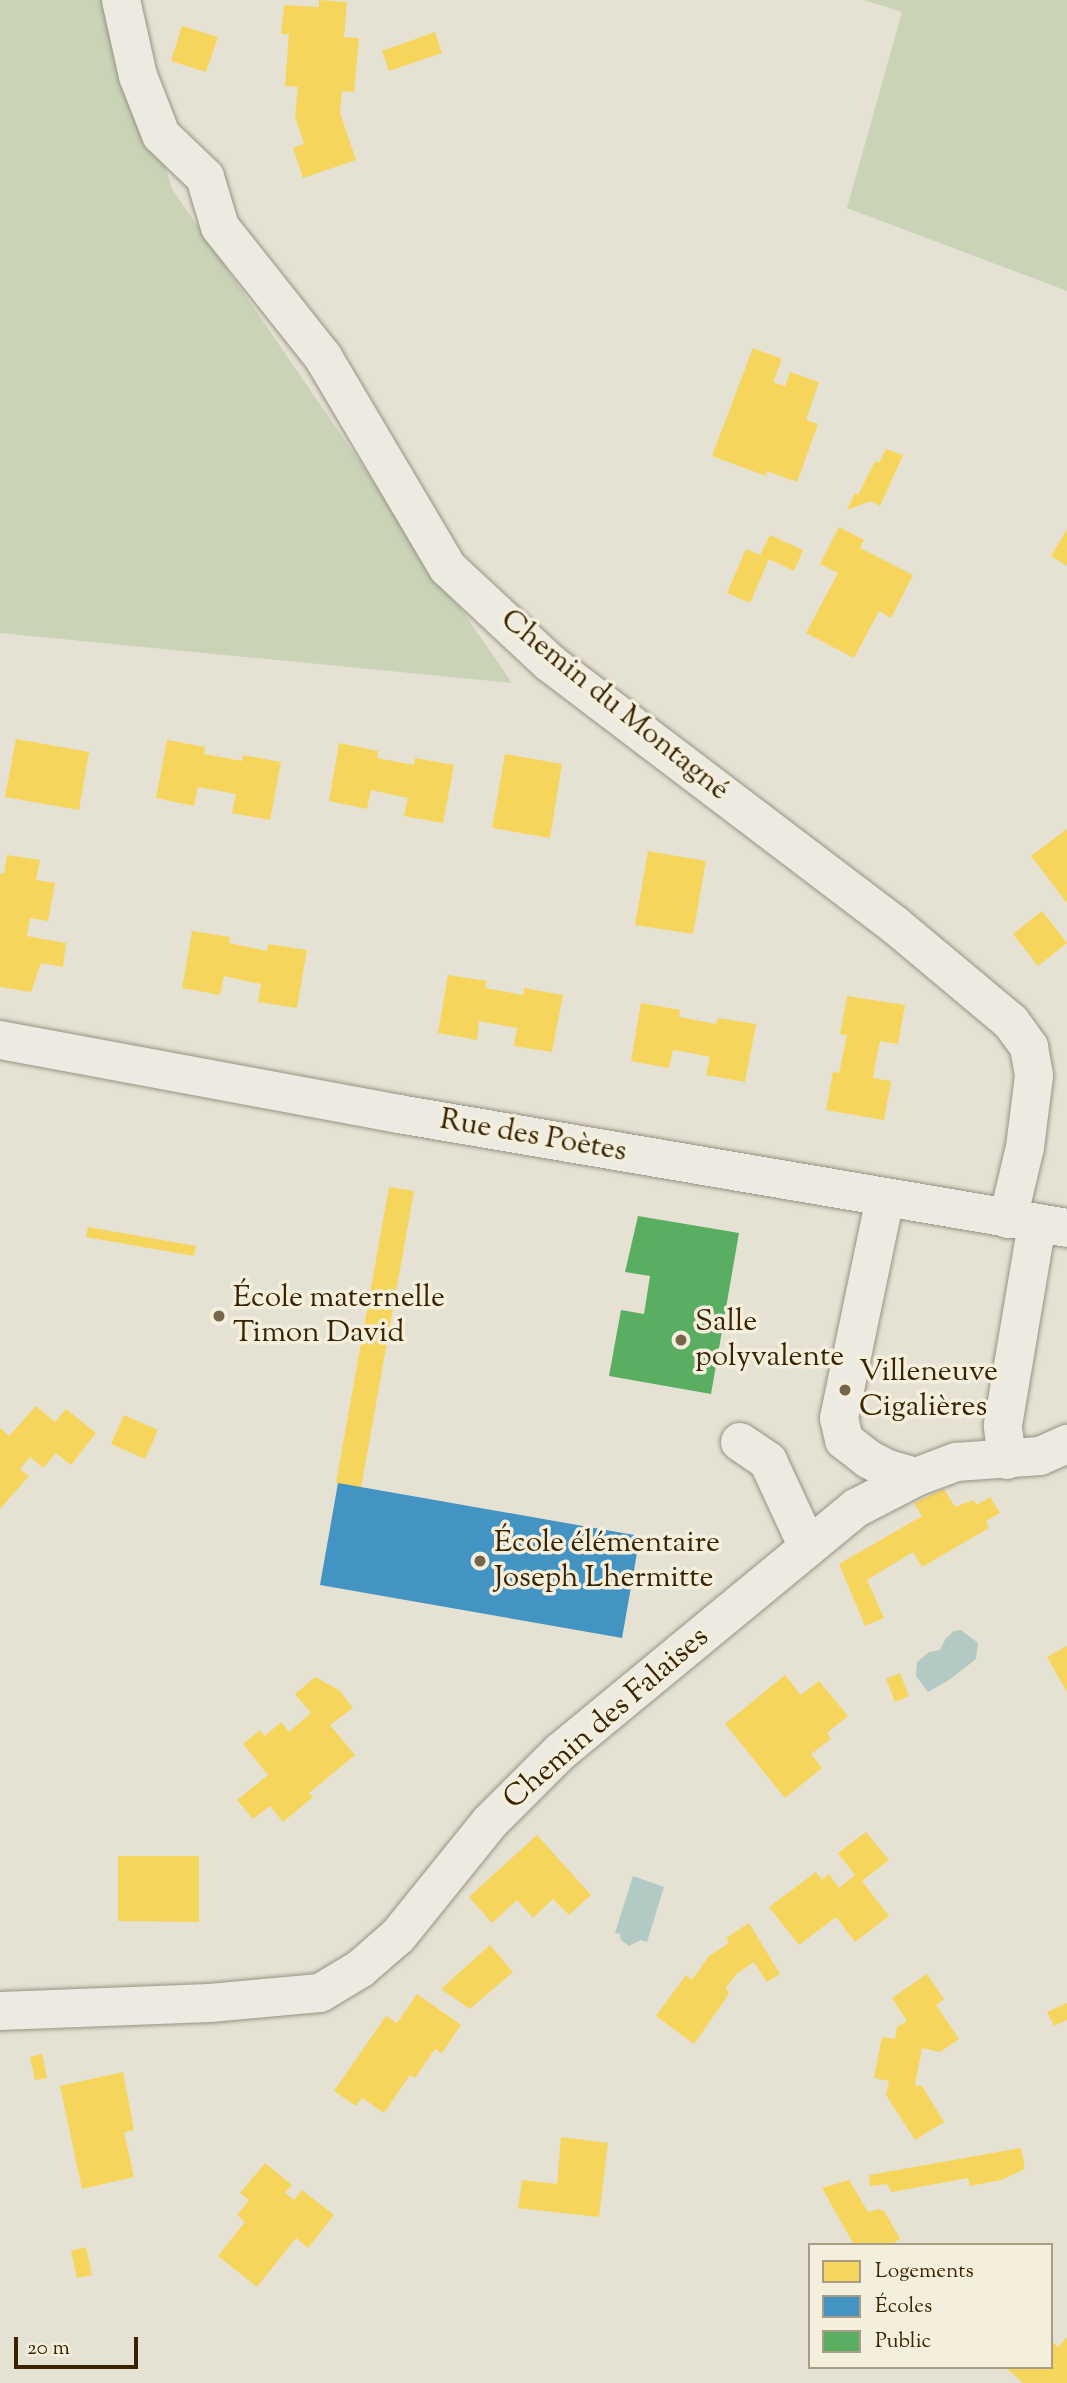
<!DOCTYPE html>
<meta charset="utf-8">
<style>
body{margin:0}
#map{position:relative;width:1067px;height:2383px;overflow:hidden;background:#e6e2d3;font-family:"Sorts Mill Goudy",serif}
div>[style]{position:absolute}
[style*='--x']{left:calc(var(--x)*1px);top:calc(var(--y)*1px);width:calc(var(--w)*1px);rotate:calc(var(--a)*1deg)}
.green>*{inset:0;background:#cad3b5}
.water>*{inset:0;background:#b2c9c4}
.homes>*{inset:0;background:#f6d55c}
.schools>*{inset:0;background:#4393c3}
.public>*{inset:0;background:#5aae61}
.roads{filter:drop-shadow(0 0 2px #979285) drop-shadow(0 0 2px #979285)}
.minor>*{height:38px;margin:-19px;padding:0 19px;transform-origin:19px;border-radius:19px;background:#eceae1}
.dots>*{width:19px;height:19px;translate:-50% -50%;box-sizing:border-box;border:4px solid #f4efdd;border-radius:50%}
span{translate:-50% -50%;white-space:nowrap;text-align:center;line-height:1.15;-webkit-text-stroke:7px #f4efdd;paint-order:stroke}
.street-label{font-size:30px;color:#3a2301}
.poi-label{font-size:30px;color:#3a2301}
.left{translate:0 -50%;text-align:left}
.legend{position:absolute;left:808px;top:2243px;width:245px;height:126px;box-sizing:border-box;background:#f4efdd;border:2px solid #aa9d85;margin:0;padding:9px 12px;list-style:none;font-size:21px;color:#3a2301}
.legend li{display:flex;align-items:center;gap:14px;height:35px}
.legend b{width:35px;border:2px solid #aa9d85}
.scale{position:absolute;left:14px;top:2337px;width:124px;height:32px;box-sizing:border-box;border:4px solid #3a2301;border-top:0;padding-left:9px;font-size:21px;line-height:24px;white-space:nowrap;color:#3a2301;-webkit-text-stroke:5px #f4efdd;paint-order:stroke}
</style>
<div id="map">
<div class="green">
<div style="clip-path:polygon(0 0,116px 0,172px 189px,512px 683px,0 633px)"></div>
<div style="clip-path:polygon(864px 0,1067px 0,1067px 291px,847px 208px,902px 12px)"></div>
</div>
<div class="water">
<div style="clip-path:polygon(961px 1630px,978px 1643px,976px 1659px,949px 1680px,928px 1692px,916px 1676px,917px 1662px,929px 1652px,940px 1650px,946px 1638px,954px 1631px)"></div>
<div style="clip-path:polygon(633px 1876px,664px 1887px,647px 1942px,641px 1940px,629px 1946px,621px 1940px,620px 1934px,615px 1933px)"></div>
</div>
<div class="homes">
<div style="clip-path:polygon(319px 0,347px 2px,344px 37px,359px 38px,354px 92px,342px 91px,340px 113px,356px 160px,303px 178px,293px 148px,304px 144px,295px 116px,298px 87px,285px 86px,289px 34px,281px 34px,284px 5px,319px 7px)"></div>
<div style="clip-path:polygon(182px 26px,218px 37px,206px 72px,171px 61px)"></div>
<div style="clip-path:polygon(435px 32px,442px 53px,389px 71px,382px 51px)"></div>
<div style="clip-path:polygon(753px 348px,782px 359px,773px 382px,785px 386px,790px 372px,819px 382px,806px 420px,818px 424px,797px 482px,767px 471px,766px 476px,712px 456px)"></div>
<div style="clip-path:polygon(886px 449px,903px 455px,880px 506px,871px 501px,847px 510px,855px 493px,858px 495px,875px 461px,879px 463px)"></div>
<div style="clip-path:polygon(839px 527px,864px 540px,860px 548px,913px 575px,891px 618px,879px 611px,854px 658px,806px 633px,838px 573px,820px 564px)"></div>
<div style="clip-path:polygon(1067px 529px,1067px 566px,1051px 556px)"></div>
<div style="clip-path:polygon(770px 535px,803px 550px,794px 571px,769px 559px,750px 603px,727px 593px,746px 549px,760px 555px)"></div>
<div style="clip-path:polygon(16px 739px,89px 752px,79px 810px,5px 797px)"></div>
<div style="clip-path:polygon(167px 740px,205px 747px,204px 754px,242px 761px,243px 755px,281px 762px,270px 820px,232px 813px,236px 794px,198px 787px,194px 806px,156px 798px)"></div>
<div style="clip-path:polygon(339px 743px,378px 751px,377px 758px,414px 765px,415px 758px,454px 765px,443px 823px,404px 816px,408px 798px,389px 794px,371px 790px,367px 809px,329px 801px)"></div>
<div style="clip-path:polygon(505px 754px,562px 764px,550px 838px,492px 828px)"></div>
<div style="clip-path:polygon(1067px 829px,1067px 903px,1031px 856px)"></div>
<div style="clip-path:polygon(648px 851px,706px 861px,693px 934px,635px 925px)"></div>
<div style="clip-path:polygon(7px 855px,40px 860px,36px 880px,55px 883px,48px 921px,30px 918px,27px 936px,66px 943px,63px 967px,41px 963px,31px 992px,0 987px,0 873px,4px 874px)"></div>
<div style="clip-path:polygon(1042px 911px,1067px 943px,1038px 966px,1013px 934px)"></div>
<div style="clip-path:polygon(192px 931px,230px 937px,229px 943px,267px 951px,268px 944px,307px 950px,297px 1008px,258px 1002px,261px 984px,224px 976px,220px 995px,182px 988px)"></div>
<div style="clip-path:polygon(448px 975px,487px 981px,485px 988px,523px 995px,524px 988px,563px 995px,552px 1052px,514px 1046px,517px 1028px,479px 1021px,477px 1040px,438px 1033px)"></div>
<div style="clip-path:polygon(847px 996px,905px 1005px,898px 1044px,880px 1041px,876px 1060px,873px 1078px,891px 1081px,884px 1120px,826px 1110px,833px 1072px,839px 1073px,847px 1035px,840px 1034px)"></div>
<div style="clip-path:polygon(641px 1003px,680px 1010px,679px 1017px,716px 1024px,718px 1018px,756px 1024px,745px 1082px,706px 1075px,710px 1057px,691px 1053px,673px 1050px,669px 1068px,631px 1061px)"></div>
<div style="clip-path:polygon(389px 1187px,414px 1191px,361px 1488px,336px 1483px)"></div>
<div style="clip-path:polygon(88px 1227px,196px 1246px,194px 1256px,86px 1237px)"></div>
<div style="clip-path:polygon(36px 1406px,55px 1422px,66px 1409px,96px 1433px,71px 1465px,56px 1453px,43px 1468px,30px 1457px,20px 1469px,29px 1476px,0 1509px,0 1428px,9px 1436px)"></div>
<div style="clip-path:polygon(124px 1415px,158px 1430px,145px 1459px,111px 1444px)"></div>
<div style="clip-path:polygon(944px 1489px,955px 1507px,973px 1500px,977px 1505px,990px 1497px,1000px 1513px,986px 1521px,989px 1528px,922px 1567px,913px 1552px,867px 1580px,884px 1618px,865px 1626px,839px 1564px,922px 1516px,914px 1503px)"></div>
<div style="clip-path:polygon(1067px 1646px,1067px 1692px,1047px 1657px)"></div>
<div style="clip-path:polygon(900px 1673px,909px 1696px,895px 1702px,886px 1679px)"></div>
<div style="clip-path:polygon(785px 1675px,801px 1695px,819px 1681px,848px 1716px,827px 1733px,831px 1739px,811px 1754px,822px 1768px,785px 1798px,725px 1724px)"></div>
<div style="clip-path:polygon(315px 1677px,339px 1690px,353px 1708px,330px 1725px,355px 1755px,309px 1793px,313px 1797px,283px 1822px,270px 1806px,253px 1819px,237px 1800px,268px 1775px,243px 1744px,260px 1730px,265px 1736px,281px 1722px,289px 1732px,311px 1713px,295px 1694px)"></div>
<div style="clip-path:polygon(866px 1832px,889px 1860px,862px 1881px,889px 1916px,855px 1942px,836px 1917px,799px 1945px,769px 1907px,816px 1872px,822px 1880px,829px 1874px,839px 1888px,855px 1875px,838px 1853px)"></div>
<div style="clip-path:polygon(537px 1835px,591px 1895px,569px 1915px,553px 1899px,533px 1918px,517px 1900px,492px 1923px,469px 1897px)"></div>
<div style="clip-path:polygon(118px 1856px,199px 1856px,199px 1922px,118px 1921px)"></div>
<div style="clip-path:polygon(749px 1923px,780px 1974px,767px 1982px,754px 1962px,736px 1974px,726px 1988px,729px 1994px,694px 2044px,656px 2016px,686px 1975px,692px 1980px,709px 1956px,729px 1943px,726px 1938px)"></div>
<div style="clip-path:polygon(490px 1945px,513px 1972px,470px 2009px,441px 1989px)"></div>
<div style="clip-path:polygon(927px 1974px,944px 1999px,936px 2005px,959px 2039px,940px 2052px,922px 2048px,915px 2085px,922px 2086px,944px 2122px,915px 2140px,886px 2095px,889px 2081px,874px 2078px,882px 2037px,895px 2039px,897px 2027px,907px 2021px,892px 1998px)"></div>
<div style="clip-path:polygon(417px 1994px,461px 2025px,442px 2053px,435px 2049px,415px 2078px,410px 2075px,384px 2113px,362px 2098px,356px 2106px,334px 2091px,386px 2016px,397px 2023px)"></div>
<div style="clip-path:polygon(1067px 2003px,1067px 2020px,1054px 2026px,1047px 2012px)"></div>
<div style="clip-path:polygon(42px 2054px,47px 2078px,35px 2080px,30px 2057px)"></div>
<div style="clip-path:polygon(123px 2072px,134px 2130px,124px 2132px,134px 2177px,82px 2189px,60px 2086px)"></div>
<div style="clip-path:polygon(561px 2137px,608px 2143px,599px 2217px,518px 2208px,522px 2180px,557px 2184px)"></div>
<div style="clip-path:polygon(1021px 2148px,1025px 2169px,1001px 2180px,970px 2186px,968px 2178px,892px 2192px,887px 2184px,870px 2186px,869px 2175px)"></div>
<div style="clip-path:polygon(265px 2163px,292px 2185px,285px 2193px,294px 2200px,302px 2190px,334px 2215px,308px 2248px,296px 2238px,257px 2287px,218px 2256px,245px 2222px,237px 2215px,249px 2200px,240px 2193px)"></div>
<div style="clip-path:polygon(849px 2180px,868px 2212px,879px 2209px,885px 2212px,900px 2239px,890px 2245px,854px 2245px,822px 2188px)"></div>
<div style="clip-path:polygon(86px 2247px,92px 2275px,77px 2278px,71px 2251px)"></div>
<div style="clip-path:polygon(1067px 2337px,1067px 2383px,1023px 2383px,1005px 2367px,1051px 2367px,1051px 2340px,1058px 2347px)"></div>
</div>
<div class="schools">
<div style="clip-path:polygon(338px 1483px,640px 1536px,622px 1638px,320px 1585px)"></div>
</div>
<div class="public">
<div style="clip-path:polygon(638px 1216px,739px 1233px,711px 1394px,609px 1376px,621px 1310px,644px 1314px,650px 1276px,625px 1272px)"></div>
</div>
<div class="roads">
<div class="minor">
<div style="--x:121;--y:0;--w:78;--a:77.4"></div>
<div style="--x:138;--y:76;--w:63;--a:68.7"></div>
<div style="--x:161;--y:135;--w:61;--a:43.7"></div>
<div style="--x:205;--y:177;--w:52;--a:73.3"></div>
<div style="--x:220;--y:227;--w:166;--a:51.6"></div>
<div style="--x:323;--y:357;--w:245;--a:59.4"></div>
<div style="--x:448;--y:568;--w:139;--a:43"></div>
<div style="--x:550;--y:663;--w:433;--a:37.2"></div>
<div style="--x:895;--y:925;--w:151;--a:39.9"></div>
<div style="--x:1011;--y:1022;--w:31;--a:54"></div>
<div style="--x:1029;--y:1047;--w:29;--a:80"></div>
<div style="--x:1034;--y:1076;--w:72;--a:97.2"></div>
<div style="--x:1025;--y:1147;--w:74;--a:103.3"></div>
<div style="--x:0;--y:1040;--w:406;--a:10.5"></div>
<div style="--x:399;--y:1114;--w:678;--a:9.68"></div>
<div style="--x:885;--y:1198;--w:225;--a:101.8"></div>
<div style="--x:839;--y:1418;--w:23;--a:77"></div>
<div style="--x:844;--y:1440;--w:31;--a:38"></div>
<div style="--x:868;--y:1459;--w:22;--a:27"></div>
<div style="--x:888;--y:1469;--w:29;--a:16"></div>
<div style="--x:740;--y:1442;--w:34;--a:34"></div>
<div style="--x:768;--y:1461;--w:95;--a:65.1"></div>
<div style="--x:1007;--y:1460;--w:35;--a:-97"></div>
<div style="--x:1003;--y:1425;--w:204;--a:-80.4"></div>
<div style="--x:0;--y:2011;--w:210;--a:-2.2"></div>
<div style="--x:210;--y:2003;--w:110;--a:-5.2"></div>
<div style="--x:320;--y:1993;--w:47;--a:-31"></div>
<div style="--x:360;--y:1969;--w:50;--a:-41"></div>
<div style="--x:398;--y:1936;--w:146;--a:-51.1"></div>
<div style="--x:490;--y:1822;--w:99;--a:-45"></div>
<div style="--x:560;--y:1752;--w:384;--a:-39.5"></div>
<div style="--x:856;--y:1508;--w:68;--a:-27.3"></div>
<div style="--x:916;--y:1477;--w:43;--a:-20.6"></div>
<div style="--x:956;--y:1462;--w:84;--a:-4.1"></div>
<div style="--x:1040;--y:1456;--w:30;--a:-24"></div>
</div>
</div>
<div class="dots">
<div style="left:219px;top:1316px;background:#76664a"></div>
<div style="left:681px;top:1340px;background:#76664a"></div>
<div style="left:845px;top:1390px;background:#76664a"></div>
<div style="left:480px;top:1561px;background:#76664a"></div>
</div>
<div class="street-label">
<span style="left:614px;top:706px;rotate:39deg">Chemin du Montagné</span>
<span style="left:533px;top:1137px;rotate:10deg">Rue des Poètes</span>
<span style="left:607px;top:1719px;rotate:-41deg">Chemin des Falaises</span>
</div>
<div class="poi-label">
<span class="left" style="left:233px;top:1316px">École maternelle<br>Timon David</span>
<span class="left" style="left:695px;top:1340px">Salle<br>polyvalente</span>
<span class="left" style="left:859px;top:1390px">Villeneuve<br>Cigalières</span>
<span class="left" style="left:494px;top:1561px">École élémentaire<br>Joseph Lhermitte</span>
</div>
<ul class="legend">
<li><b style="height:19px;background:#f6d55c"></b>Logements</li>
<li><b style="height:19px;background:#4393c3"></b>Écoles</li>
<li><b style="height:19px;background:#5aae61"></b>Public</li>
</ul>
<div class="scale">20 m</div>
</div>
